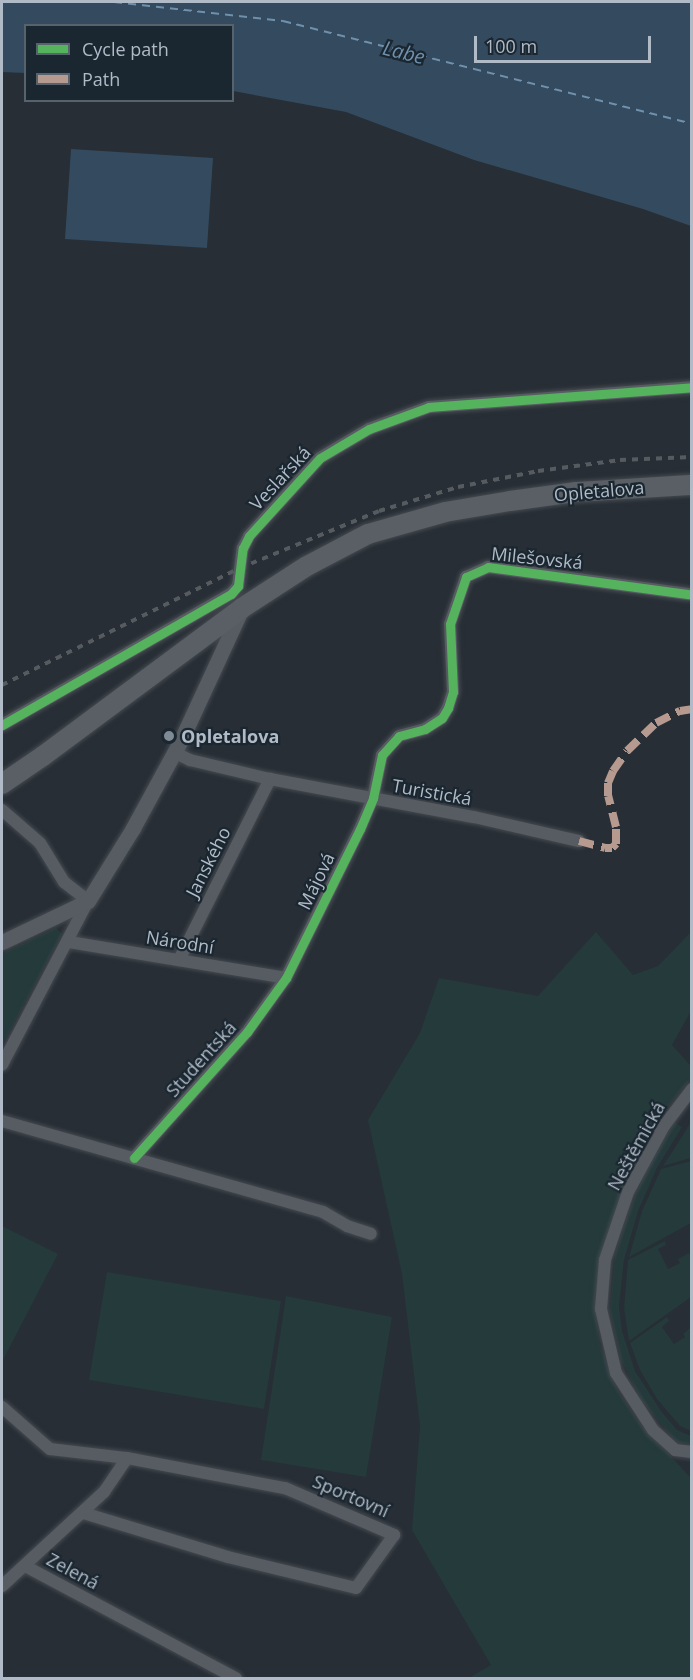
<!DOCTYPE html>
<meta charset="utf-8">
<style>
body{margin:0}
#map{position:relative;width:693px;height:1680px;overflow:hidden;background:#272e35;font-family:"Open Sans",sans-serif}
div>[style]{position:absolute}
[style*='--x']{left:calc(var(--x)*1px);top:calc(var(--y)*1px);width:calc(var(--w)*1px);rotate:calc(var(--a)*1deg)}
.green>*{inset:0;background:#243a3b}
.water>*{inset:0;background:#334a5f}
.ferry>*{height:1.5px;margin-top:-0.75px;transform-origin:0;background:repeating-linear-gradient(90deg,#7090ac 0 8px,transparent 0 14px)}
.roads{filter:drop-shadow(0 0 2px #454a50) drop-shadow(0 0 2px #454a50)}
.minor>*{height:12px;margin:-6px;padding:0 6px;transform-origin:6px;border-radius:6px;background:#575c63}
.tertiary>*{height:15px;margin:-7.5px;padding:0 7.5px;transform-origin:7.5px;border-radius:7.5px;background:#575c63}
.primary>*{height:20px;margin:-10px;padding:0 10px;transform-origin:10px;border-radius:10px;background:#595f65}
.rail>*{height:4px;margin-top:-2px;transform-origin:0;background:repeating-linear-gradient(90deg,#565b60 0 6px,transparent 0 12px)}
.quiet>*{height:8px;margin-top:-4px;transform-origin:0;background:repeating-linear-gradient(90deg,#b69a8f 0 15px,transparent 0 23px)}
.cycleway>*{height:9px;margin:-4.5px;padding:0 4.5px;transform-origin:4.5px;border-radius:4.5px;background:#56b35d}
.dots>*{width:16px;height:16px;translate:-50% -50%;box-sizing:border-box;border:3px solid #1a2630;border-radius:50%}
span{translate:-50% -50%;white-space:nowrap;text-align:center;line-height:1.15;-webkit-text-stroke:4.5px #1a2630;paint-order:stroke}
.street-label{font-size:18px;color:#b0bbc7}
.poi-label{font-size:18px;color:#b0bbc7;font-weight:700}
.left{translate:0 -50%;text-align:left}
.water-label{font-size:20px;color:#7090ac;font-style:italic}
.frame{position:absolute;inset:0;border:3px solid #b0bbc7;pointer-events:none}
.legend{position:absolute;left:24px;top:24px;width:210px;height:78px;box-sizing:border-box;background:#1a2630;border:2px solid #56626c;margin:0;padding:8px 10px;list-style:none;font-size:18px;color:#b0bbc7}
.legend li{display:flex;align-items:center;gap:12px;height:30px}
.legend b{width:30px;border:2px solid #56626c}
.scale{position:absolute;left:474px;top:36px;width:177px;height:27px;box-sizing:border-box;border:3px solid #b0bbc7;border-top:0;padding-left:8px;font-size:18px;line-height:21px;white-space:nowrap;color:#b0bbc7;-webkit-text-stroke:4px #1a2630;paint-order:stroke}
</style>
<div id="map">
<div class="green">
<div style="clip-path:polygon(56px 928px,62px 934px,2px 1045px,2px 954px)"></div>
<div style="clip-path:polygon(596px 932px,633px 975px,658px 966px,691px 932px,691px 1011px,672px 1045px,691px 1066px,691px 1079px,660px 1115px,631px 1165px,600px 1258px,595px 1308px,600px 1346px,618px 1391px,637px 1420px,691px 1478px,691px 1678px,469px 1678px,491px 1665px,412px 1530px,420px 1426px,402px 1274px,368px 1120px,420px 1033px,439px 978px,538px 996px)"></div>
<div style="clip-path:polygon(674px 1122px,682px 1127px,657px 1168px,638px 1211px,624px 1260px,619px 1306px,622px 1331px,635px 1371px,661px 1411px,677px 1430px,691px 1436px,691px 1443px,679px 1443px,672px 1437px,642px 1401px,621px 1360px,610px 1311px,615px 1255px,625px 1222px,644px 1174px)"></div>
<div style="clip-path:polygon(691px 1122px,691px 1158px,663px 1166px,686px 1130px)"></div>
<div style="clip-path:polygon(691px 1161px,691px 1223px,629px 1257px,642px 1211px,661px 1169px)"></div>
<div style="clip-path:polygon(2px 1226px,58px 1254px,2px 1362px)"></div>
<div style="clip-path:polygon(665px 1241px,666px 1245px,658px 1249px,668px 1269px,680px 1263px,678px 1259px,689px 1253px,691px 1257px,691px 1297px,629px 1341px,624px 1308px,628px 1260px)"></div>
<div style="clip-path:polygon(107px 1272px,281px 1301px,264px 1409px,89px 1380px)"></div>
<div style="clip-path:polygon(286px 1296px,392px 1317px,366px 1477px,261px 1460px)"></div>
<div style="clip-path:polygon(667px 1317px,669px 1321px,662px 1327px,674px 1344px,685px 1337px,683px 1334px,691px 1327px,691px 1431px,680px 1426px,657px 1399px,640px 1370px,630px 1343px)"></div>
</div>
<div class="water">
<div style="clip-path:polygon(2px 2px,691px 2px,691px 226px,643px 209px,474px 160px,346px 112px,233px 91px,232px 26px,26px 26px,25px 73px,2px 72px)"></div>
<div style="clip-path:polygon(71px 149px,213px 158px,207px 248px,65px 239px)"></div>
</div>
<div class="ferry">
<div style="--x:114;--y:2;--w:170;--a:6.4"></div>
<div style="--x:283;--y:21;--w:422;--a:14.1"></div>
</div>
<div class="roads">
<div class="minor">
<div style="--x:2;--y:725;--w:264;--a:-29.8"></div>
<div style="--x:231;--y:594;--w:11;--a:-49"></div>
<div style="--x:238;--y:586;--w:38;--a:-83"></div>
<div style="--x:243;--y:548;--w:13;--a:-63"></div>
<div style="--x:249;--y:536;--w:105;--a:-47.7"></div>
<div style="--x:320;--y:458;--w:57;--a:-30.6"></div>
<div style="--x:369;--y:429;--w:64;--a:-20.1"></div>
<div style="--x:429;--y:407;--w:264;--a:-4.3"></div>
<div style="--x:174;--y:752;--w:18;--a:27"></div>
<div style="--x:190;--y:760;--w:82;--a:13.4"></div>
<div style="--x:270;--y:779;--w:208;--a:10.6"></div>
<div style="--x:474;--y:817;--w:108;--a:12.9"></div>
<div style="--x:2;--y:810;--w:50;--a:41"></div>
<div style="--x:40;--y:843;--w:46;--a:58.4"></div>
<div style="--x:64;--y:882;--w:31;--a:38"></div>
<div style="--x:88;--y:901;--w:185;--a:117.7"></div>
<div style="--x:69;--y:942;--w:220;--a:9.4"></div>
<div style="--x:179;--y:960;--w:203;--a:-63.3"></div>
<div style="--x:692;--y:1089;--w:46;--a:127.1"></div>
<div style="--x:664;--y:1126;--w:75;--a:118.6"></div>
<div style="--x:628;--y:1192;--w:72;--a:108.7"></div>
<div style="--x:605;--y:1260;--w:49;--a:94.7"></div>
<div style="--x:601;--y:1309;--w:66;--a:76.8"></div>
<div style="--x:616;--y:1373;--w:68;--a:57"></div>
<div style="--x:653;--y:1430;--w:30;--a:42"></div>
<div style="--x:675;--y:1450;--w:17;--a:7"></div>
<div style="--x:2;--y:1121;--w:334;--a:15.8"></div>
<div style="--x:323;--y:1212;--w:28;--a:30"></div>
<div style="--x:347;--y:1226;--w:25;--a:18"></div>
<div style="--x:134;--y:1158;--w:169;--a:-48.1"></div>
<div style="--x:247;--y:1032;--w:67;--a:-54.2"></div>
<div style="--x:286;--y:978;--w:166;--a:-63.6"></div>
<div style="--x:360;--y:829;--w:34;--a:-67"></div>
<div style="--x:373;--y:798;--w:44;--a:-78.2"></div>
<div style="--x:382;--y:755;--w:25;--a:-48"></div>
<div style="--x:399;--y:736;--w:27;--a:-15"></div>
<div style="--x:425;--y:729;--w:20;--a:-33"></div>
<div style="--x:442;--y:718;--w:12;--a:-59"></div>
<div style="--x:448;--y:708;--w:17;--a:-73"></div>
<div style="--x:453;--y:692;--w:68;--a:-92.5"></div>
<div style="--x:450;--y:624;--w:50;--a:-71.2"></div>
<div style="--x:466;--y:577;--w:24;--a:-24"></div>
<div style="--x:488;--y:567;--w:203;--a:7.7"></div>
<div style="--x:2;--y:1407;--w:64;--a:41.2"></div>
<div style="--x:50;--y:1449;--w:78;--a:6.7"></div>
<div style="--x:127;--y:1458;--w:161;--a:10.8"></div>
<div style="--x:285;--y:1488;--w:119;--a:23.3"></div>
<div style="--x:394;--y:1535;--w:65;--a:125.6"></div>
<div style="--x:356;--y:1588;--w:132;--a:-166.4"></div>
<div style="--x:228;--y:1557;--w:152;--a:-163.1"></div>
<div style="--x:25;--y:1566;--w:239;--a:28"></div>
<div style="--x:2;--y:1586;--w:139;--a:-42.7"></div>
<div style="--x:104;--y:1492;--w:41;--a:-55.9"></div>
</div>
<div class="tertiary">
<div style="--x:2;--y:942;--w:95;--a:-25.5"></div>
<div style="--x:88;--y:901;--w:86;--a:-58.3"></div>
<div style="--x:133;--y:828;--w:102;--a:-61.4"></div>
<div style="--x:182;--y:738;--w:143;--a:-65.2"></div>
</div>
<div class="primary">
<div style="--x:2;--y:784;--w:50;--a:-34.3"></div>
<div style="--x:43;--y:756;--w:248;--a:-36.6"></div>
<div style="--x:242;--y:608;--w:77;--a:-32.9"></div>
<div style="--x:307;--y:566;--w:69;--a:-27.7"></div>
<div style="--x:368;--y:534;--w:80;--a:-15.9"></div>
<div style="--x:445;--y:512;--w:66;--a:-9.6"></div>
<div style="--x:510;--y:501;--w:67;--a:-7.8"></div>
<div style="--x:576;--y:492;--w:116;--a:-3.5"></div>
</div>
</div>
<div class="rail">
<div style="--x:2;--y:685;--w:265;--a:-26.2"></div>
<div style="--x:240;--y:568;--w:150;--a:-22.3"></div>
<div style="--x:379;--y:511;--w:83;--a:-16.9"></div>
<div style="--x:458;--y:487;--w:82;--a:-11.3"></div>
<div style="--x:538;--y:471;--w:83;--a:-7.6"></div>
<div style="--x:620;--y:460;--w:72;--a:-2.4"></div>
</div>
<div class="quiet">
<div style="--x:579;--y:841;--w:27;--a:15"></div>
<div style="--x:605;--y:848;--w:7;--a:0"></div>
<div style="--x:612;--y:848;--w:6;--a:-45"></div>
<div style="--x:616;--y:844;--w:17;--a:-90"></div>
<div style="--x:616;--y:827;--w:32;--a:-104"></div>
<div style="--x:608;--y:796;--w:13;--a:-90"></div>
<div style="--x:608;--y:783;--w:13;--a:-67"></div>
<div style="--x:613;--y:771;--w:24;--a:-55"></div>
<div style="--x:627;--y:751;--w:40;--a:-44"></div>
<div style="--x:656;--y:723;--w:27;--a:-27"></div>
<div style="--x:680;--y:711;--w:12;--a:-9"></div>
</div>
<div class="cycleway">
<div style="--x:2;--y:725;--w:264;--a:-29.8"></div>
<div style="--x:231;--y:594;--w:11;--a:-49"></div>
<div style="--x:238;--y:586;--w:38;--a:-83"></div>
<div style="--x:243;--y:548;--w:13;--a:-63"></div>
<div style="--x:249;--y:536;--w:105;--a:-47.7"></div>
<div style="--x:320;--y:458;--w:57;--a:-30.6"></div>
<div style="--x:369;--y:429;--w:64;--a:-20.1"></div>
<div style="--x:429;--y:407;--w:264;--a:-4.3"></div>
<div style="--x:134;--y:1158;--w:169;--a:-48.1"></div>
<div style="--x:247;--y:1032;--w:67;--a:-54.2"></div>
<div style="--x:286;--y:978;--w:166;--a:-63.6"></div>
<div style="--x:360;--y:829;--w:34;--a:-67"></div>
<div style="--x:373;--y:798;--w:44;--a:-78.2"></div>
<div style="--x:382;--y:755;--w:25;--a:-48"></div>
<div style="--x:399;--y:736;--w:27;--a:-15"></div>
<div style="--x:425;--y:729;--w:20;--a:-33"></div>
<div style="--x:442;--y:718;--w:12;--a:-59"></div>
<div style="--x:448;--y:708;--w:17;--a:-73"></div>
<div style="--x:453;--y:692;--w:68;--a:-92.5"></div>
<div style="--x:450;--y:624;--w:50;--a:-71.2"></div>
<div style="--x:466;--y:577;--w:24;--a:-24"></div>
<div style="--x:488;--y:567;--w:203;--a:7.7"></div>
</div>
<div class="dots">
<div style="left:169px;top:736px;background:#808a94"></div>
</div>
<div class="street-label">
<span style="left:280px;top:478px;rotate:-47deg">Veslařská</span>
<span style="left:599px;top:491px;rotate:-5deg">Opletalova</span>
<span style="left:537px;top:558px;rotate:6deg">Milešovská</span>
<span style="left:432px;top:792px;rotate:10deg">Turistická</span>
<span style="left:208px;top:862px;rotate:-63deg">Janského</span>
<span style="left:316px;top:881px;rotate:-64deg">Májová</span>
<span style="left:180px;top:942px;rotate:9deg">Národní</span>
<span style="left:201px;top:1059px;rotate:-48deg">Studentská</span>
<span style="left:636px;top:1146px;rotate:-61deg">Neštěmická</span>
<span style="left:351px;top:1496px;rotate:23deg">Sportovní</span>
<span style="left:73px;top:1571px;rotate:28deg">Zelená</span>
</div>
<div class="poi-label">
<span class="left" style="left:181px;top:736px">Opletalova</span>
</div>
<div class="water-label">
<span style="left:404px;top:52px;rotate:14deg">Labe</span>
</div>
<div class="frame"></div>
<ul class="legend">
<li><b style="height:8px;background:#56b35d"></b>Cycle path</li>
<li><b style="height:8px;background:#b69a8f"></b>Path</li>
</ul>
<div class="scale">100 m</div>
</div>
